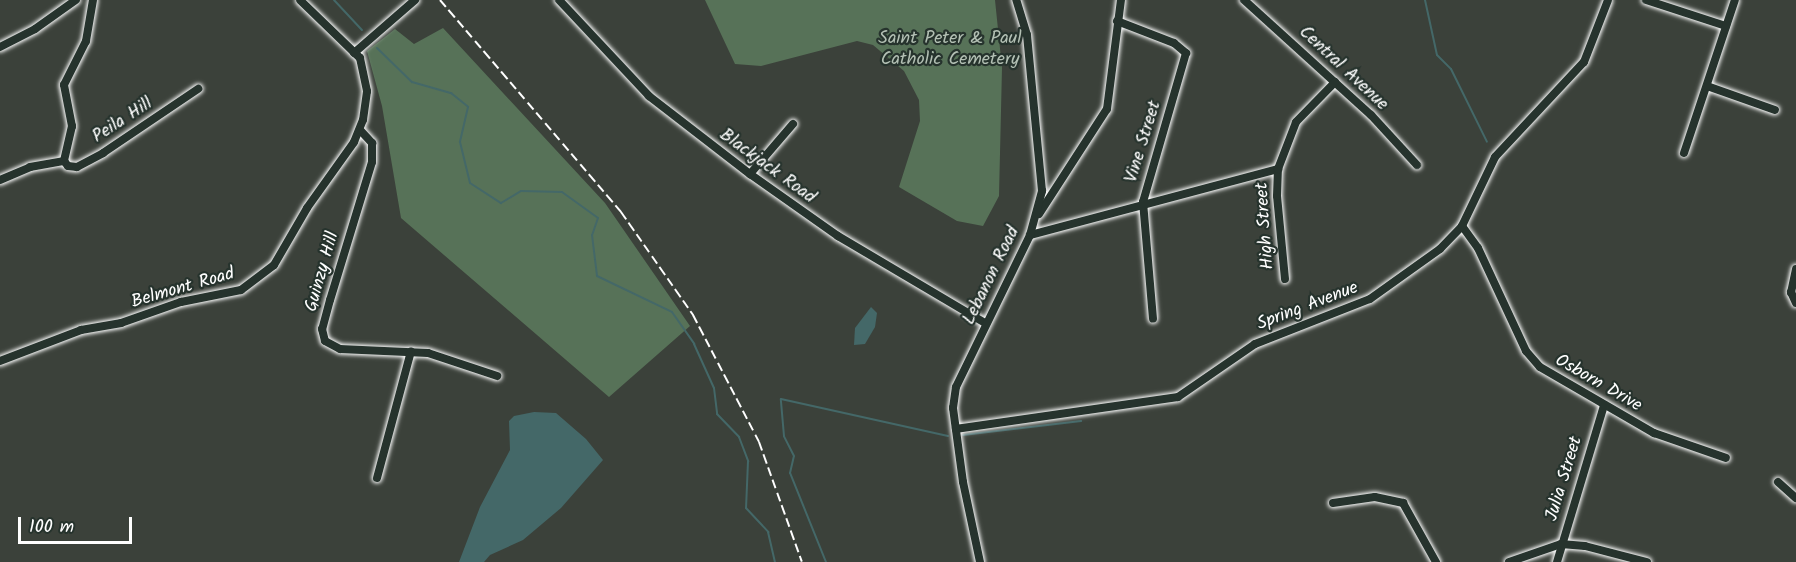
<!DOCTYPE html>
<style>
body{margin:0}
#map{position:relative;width:1796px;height:562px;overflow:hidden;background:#3b413a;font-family:Kalam,sans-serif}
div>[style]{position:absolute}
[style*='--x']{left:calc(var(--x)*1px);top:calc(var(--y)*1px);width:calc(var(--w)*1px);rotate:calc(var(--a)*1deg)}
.green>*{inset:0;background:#577258}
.water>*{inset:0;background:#446868}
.stream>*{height:2px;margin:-1px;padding:0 1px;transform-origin:1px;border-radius:1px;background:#446868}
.roads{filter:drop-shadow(0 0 2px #fff) drop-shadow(0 0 2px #fff)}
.minor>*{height:8px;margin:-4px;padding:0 4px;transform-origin:4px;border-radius:4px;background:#26332d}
.rail>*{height:2px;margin-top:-1px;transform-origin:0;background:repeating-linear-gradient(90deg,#fff 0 9px,transparent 0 13.5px)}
span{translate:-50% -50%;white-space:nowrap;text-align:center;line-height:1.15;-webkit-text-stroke:4.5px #26332d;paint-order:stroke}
.park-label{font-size:18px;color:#b3c0b4}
.street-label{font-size:18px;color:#fff}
.scale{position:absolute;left:18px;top:517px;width:114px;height:27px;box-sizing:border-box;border:3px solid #fff;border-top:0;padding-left:8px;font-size:18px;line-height:21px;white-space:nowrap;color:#fff;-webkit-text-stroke:4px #26332d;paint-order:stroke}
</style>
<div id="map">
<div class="green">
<div style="clip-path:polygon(705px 0,995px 0,1002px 68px,999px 196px,983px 226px,957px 221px,899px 187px,920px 121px,919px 100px,904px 71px,873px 45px,857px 41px,761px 66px,735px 64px)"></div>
<div style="clip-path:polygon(443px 28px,605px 203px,690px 326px,609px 397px,401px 218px,382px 106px,367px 51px,395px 29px,414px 44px)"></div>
</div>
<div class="water">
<div style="clip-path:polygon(871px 307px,877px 313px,875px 327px,865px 344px,854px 345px,855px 328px)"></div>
<div style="clip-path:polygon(534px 412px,556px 413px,586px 439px,603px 460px,561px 508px,523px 540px,490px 555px,484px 562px,459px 562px,480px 507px,510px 450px,509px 421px,514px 416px)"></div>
</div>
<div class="stream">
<div style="--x:334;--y:0;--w:41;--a:47"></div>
<div style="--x:1425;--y:0;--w:56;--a:77.7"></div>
<div style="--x:1437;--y:55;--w:20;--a:45"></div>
<div style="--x:1451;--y:69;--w:81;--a:63.7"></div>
<div style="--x:377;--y:48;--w:49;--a:44.2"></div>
<div style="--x:412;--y:82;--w:41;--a:15.8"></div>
<div style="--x:451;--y:93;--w:22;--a:39"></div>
<div style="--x:468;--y:107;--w:36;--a:103"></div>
<div style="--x:460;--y:142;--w:42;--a:76.3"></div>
<div style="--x:470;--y:183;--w:37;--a:33"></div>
<div style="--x:501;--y:203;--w:23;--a:-31"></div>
<div style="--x:521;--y:191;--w:41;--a:1.4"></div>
<div style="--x:562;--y:192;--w:44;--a:35.8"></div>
<div style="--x:598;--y:218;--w:18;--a:109"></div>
<div style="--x:592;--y:235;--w:41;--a:83"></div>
<div style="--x:597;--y:276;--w:83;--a:25.6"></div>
<div style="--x:672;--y:312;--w:39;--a:55"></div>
<div style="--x:694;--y:344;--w:48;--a:65.6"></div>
<div style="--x:714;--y:388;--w:26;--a:83"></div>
<div style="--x:717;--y:414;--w:32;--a:46"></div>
<div style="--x:739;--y:437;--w:26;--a:69"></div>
<div style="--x:748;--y:461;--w:47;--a:92.4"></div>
<div style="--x:746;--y:508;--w:33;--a:47"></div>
<div style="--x:768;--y:532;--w:31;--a:77"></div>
<div style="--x:963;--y:435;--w:119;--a:-6.8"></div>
<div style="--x:826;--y:562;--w:96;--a:-112"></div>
<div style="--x:790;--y:473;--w:17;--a:-77"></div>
<div style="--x:794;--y:456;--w:22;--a:-117"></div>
<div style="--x:784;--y:436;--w:37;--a:-95"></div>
<div style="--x:781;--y:399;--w:171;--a:12.5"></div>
</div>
<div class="roads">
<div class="minor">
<div style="--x:93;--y:0;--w:42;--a:99.7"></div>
<div style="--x:86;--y:41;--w:49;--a:116.6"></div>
<div style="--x:64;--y:85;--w:42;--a:79"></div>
<div style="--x:72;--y:126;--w:36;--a:103"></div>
<div style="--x:64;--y:161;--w:6;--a:51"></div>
<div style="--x:68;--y:166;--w:9;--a:6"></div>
<div style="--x:77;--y:167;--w:30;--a:-28"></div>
<div style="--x:103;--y:153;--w:115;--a:-34"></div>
<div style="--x:559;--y:0;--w:132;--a:46.8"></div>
<div style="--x:649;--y:96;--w:128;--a:37.7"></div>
<div style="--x:750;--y:174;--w:108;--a:35.2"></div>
<div style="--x:838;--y:236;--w:171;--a:30.6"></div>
<div style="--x:1244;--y:0;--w:171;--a:42.2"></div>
<div style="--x:1371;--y:115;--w:68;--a:47.4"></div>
<div style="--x:1646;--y:0;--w:84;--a:18"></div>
<div style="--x:1117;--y:21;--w:61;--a:21.1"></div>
<div style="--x:1174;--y:43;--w:16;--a:40"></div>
<div style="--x:1186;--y:53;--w:155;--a:106.1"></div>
<div style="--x:1143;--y:202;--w:117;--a:85.1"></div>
<div style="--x:0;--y:47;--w:39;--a:-27"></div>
<div style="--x:35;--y:29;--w:50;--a:-35.3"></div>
<div style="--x:354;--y:53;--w:81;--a:-41"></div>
<div style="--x:1707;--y:86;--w:72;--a:19.4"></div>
<div style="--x:360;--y:130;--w:18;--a:47"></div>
<div style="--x:372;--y:143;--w:19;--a:90"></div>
<div style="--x:372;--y:162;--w:144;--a:106.9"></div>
<div style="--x:330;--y:300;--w:30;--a:105"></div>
<div style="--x:322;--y:329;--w:12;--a:76"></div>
<div style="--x:325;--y:341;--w:17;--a:28"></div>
<div style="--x:340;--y:349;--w:88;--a:2.6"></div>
<div style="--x:428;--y:353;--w:73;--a:18.4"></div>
<div style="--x:1684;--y:153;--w:161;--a:-71.6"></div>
<div style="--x:750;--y:174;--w:66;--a:-49.3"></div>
<div style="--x:0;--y:180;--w:33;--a:-23"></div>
<div style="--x:30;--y:167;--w:35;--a:-10"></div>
<div style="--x:1039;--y:214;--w:125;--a:-57.1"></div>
<div style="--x:1107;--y:109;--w:110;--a:-82.7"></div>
<div style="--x:1462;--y:226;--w:27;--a:54"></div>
<div style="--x:1478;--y:248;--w:114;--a:65"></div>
<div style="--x:1526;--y:351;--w:21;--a:49"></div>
<div style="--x:1540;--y:367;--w:132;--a:30.1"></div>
<div style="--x:1654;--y:433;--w:76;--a:19.1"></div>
<div style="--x:1030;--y:235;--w:257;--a:-14.9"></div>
<div style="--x:1796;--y:269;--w:24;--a:102"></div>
<div style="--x:1791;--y:292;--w:12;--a:66"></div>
<div style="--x:1285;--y:279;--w:83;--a:-95.5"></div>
<div style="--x:1277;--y:196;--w:27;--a:-88"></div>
<div style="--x:1278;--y:169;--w:50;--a:-69"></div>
<div style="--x:1296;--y:122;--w:56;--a:-45.7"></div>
<div style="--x:0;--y:361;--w:87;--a:-20.9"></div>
<div style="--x:81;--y:330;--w:41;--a:-9.9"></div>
<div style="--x:121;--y:323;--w:64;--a:-19.3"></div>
<div style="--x:181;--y:302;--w:61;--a:-11.3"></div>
<div style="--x:241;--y:290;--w:41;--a:-37.1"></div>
<div style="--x:274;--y:265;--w:66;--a:-59.9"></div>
<div style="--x:307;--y:208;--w:81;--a:-54.5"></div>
<div style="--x:354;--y:142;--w:24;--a:-68"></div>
<div style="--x:363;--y:120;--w:29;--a:-82"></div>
<div style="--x:367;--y:91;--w:34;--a:-102"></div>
<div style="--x:360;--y:58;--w:83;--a:-136"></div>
<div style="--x:956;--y:429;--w:224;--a:-8.2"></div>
<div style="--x:1178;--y:397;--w:93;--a:-34.5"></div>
<div style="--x:1255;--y:344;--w:123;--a:-21.4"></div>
<div style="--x:1370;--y:299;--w:86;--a:-35.5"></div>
<div style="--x:1440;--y:249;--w:32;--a:-46"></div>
<div style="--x:1462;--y:226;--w:76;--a:-64.4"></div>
<div style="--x:1495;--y:157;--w:130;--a:-46.9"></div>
<div style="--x:1584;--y:62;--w:66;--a:-68.8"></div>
<div style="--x:377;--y:478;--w:131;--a:-75"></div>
<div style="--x:1778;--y:482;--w:24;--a:42"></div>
<div style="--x:1333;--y:503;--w:42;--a:-8.1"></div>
<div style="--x:1375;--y:497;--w:29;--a:12"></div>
<div style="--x:1403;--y:503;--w:68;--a:60.8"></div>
<div style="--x:980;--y:562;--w:82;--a:-102"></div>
<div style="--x:963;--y:482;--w:75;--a:-97.7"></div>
<div style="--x:953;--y:408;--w:21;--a:-82"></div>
<div style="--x:956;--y:387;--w:169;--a:-64"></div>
<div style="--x:1030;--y:235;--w:46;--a:-74.7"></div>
<div style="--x:1042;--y:191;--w:157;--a:-95.5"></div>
<div style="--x:1027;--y:35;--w:37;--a:-107"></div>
<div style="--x:1509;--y:562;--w:55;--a:-19.1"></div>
<div style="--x:1561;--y:544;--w:24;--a:5"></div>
<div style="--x:1585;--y:546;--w:64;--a:14.5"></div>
<div style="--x:1557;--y:562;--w:164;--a:-73.3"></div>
</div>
</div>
<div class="rail">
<div style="--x:440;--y:0;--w:279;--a:49.5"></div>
<div style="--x:621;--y:212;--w:126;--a:55"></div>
<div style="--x:693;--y:315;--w:143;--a:62.5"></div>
<div style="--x:759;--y:442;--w:127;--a:70.3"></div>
</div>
<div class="park-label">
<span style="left:950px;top:50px">Saint Peter &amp; Paul<br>Catholic Cemetery</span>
</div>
<div class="street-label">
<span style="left:1343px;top:69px;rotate:43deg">Central Avenue</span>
<span style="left:123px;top:121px;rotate:-33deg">Peila Hill</span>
<span style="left:1144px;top:142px;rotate:-73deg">Vine Street</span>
<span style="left:767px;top:167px;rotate:36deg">Blackjack Road</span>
<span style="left:1266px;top:226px;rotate:-94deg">High Street</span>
<span style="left:323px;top:272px;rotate:-74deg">Guinzy Hill</span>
<span style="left:992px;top:276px;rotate:-64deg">Lebanon Road</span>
<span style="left:183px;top:289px;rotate:-16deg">Belmont Road</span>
<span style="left:1308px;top:307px;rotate:-21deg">Spring Avenue</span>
<span style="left:1598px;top:384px;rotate:30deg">Osborn Drive</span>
<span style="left:1565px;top:479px;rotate:-73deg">Julia Street</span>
</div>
<div class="scale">100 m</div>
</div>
